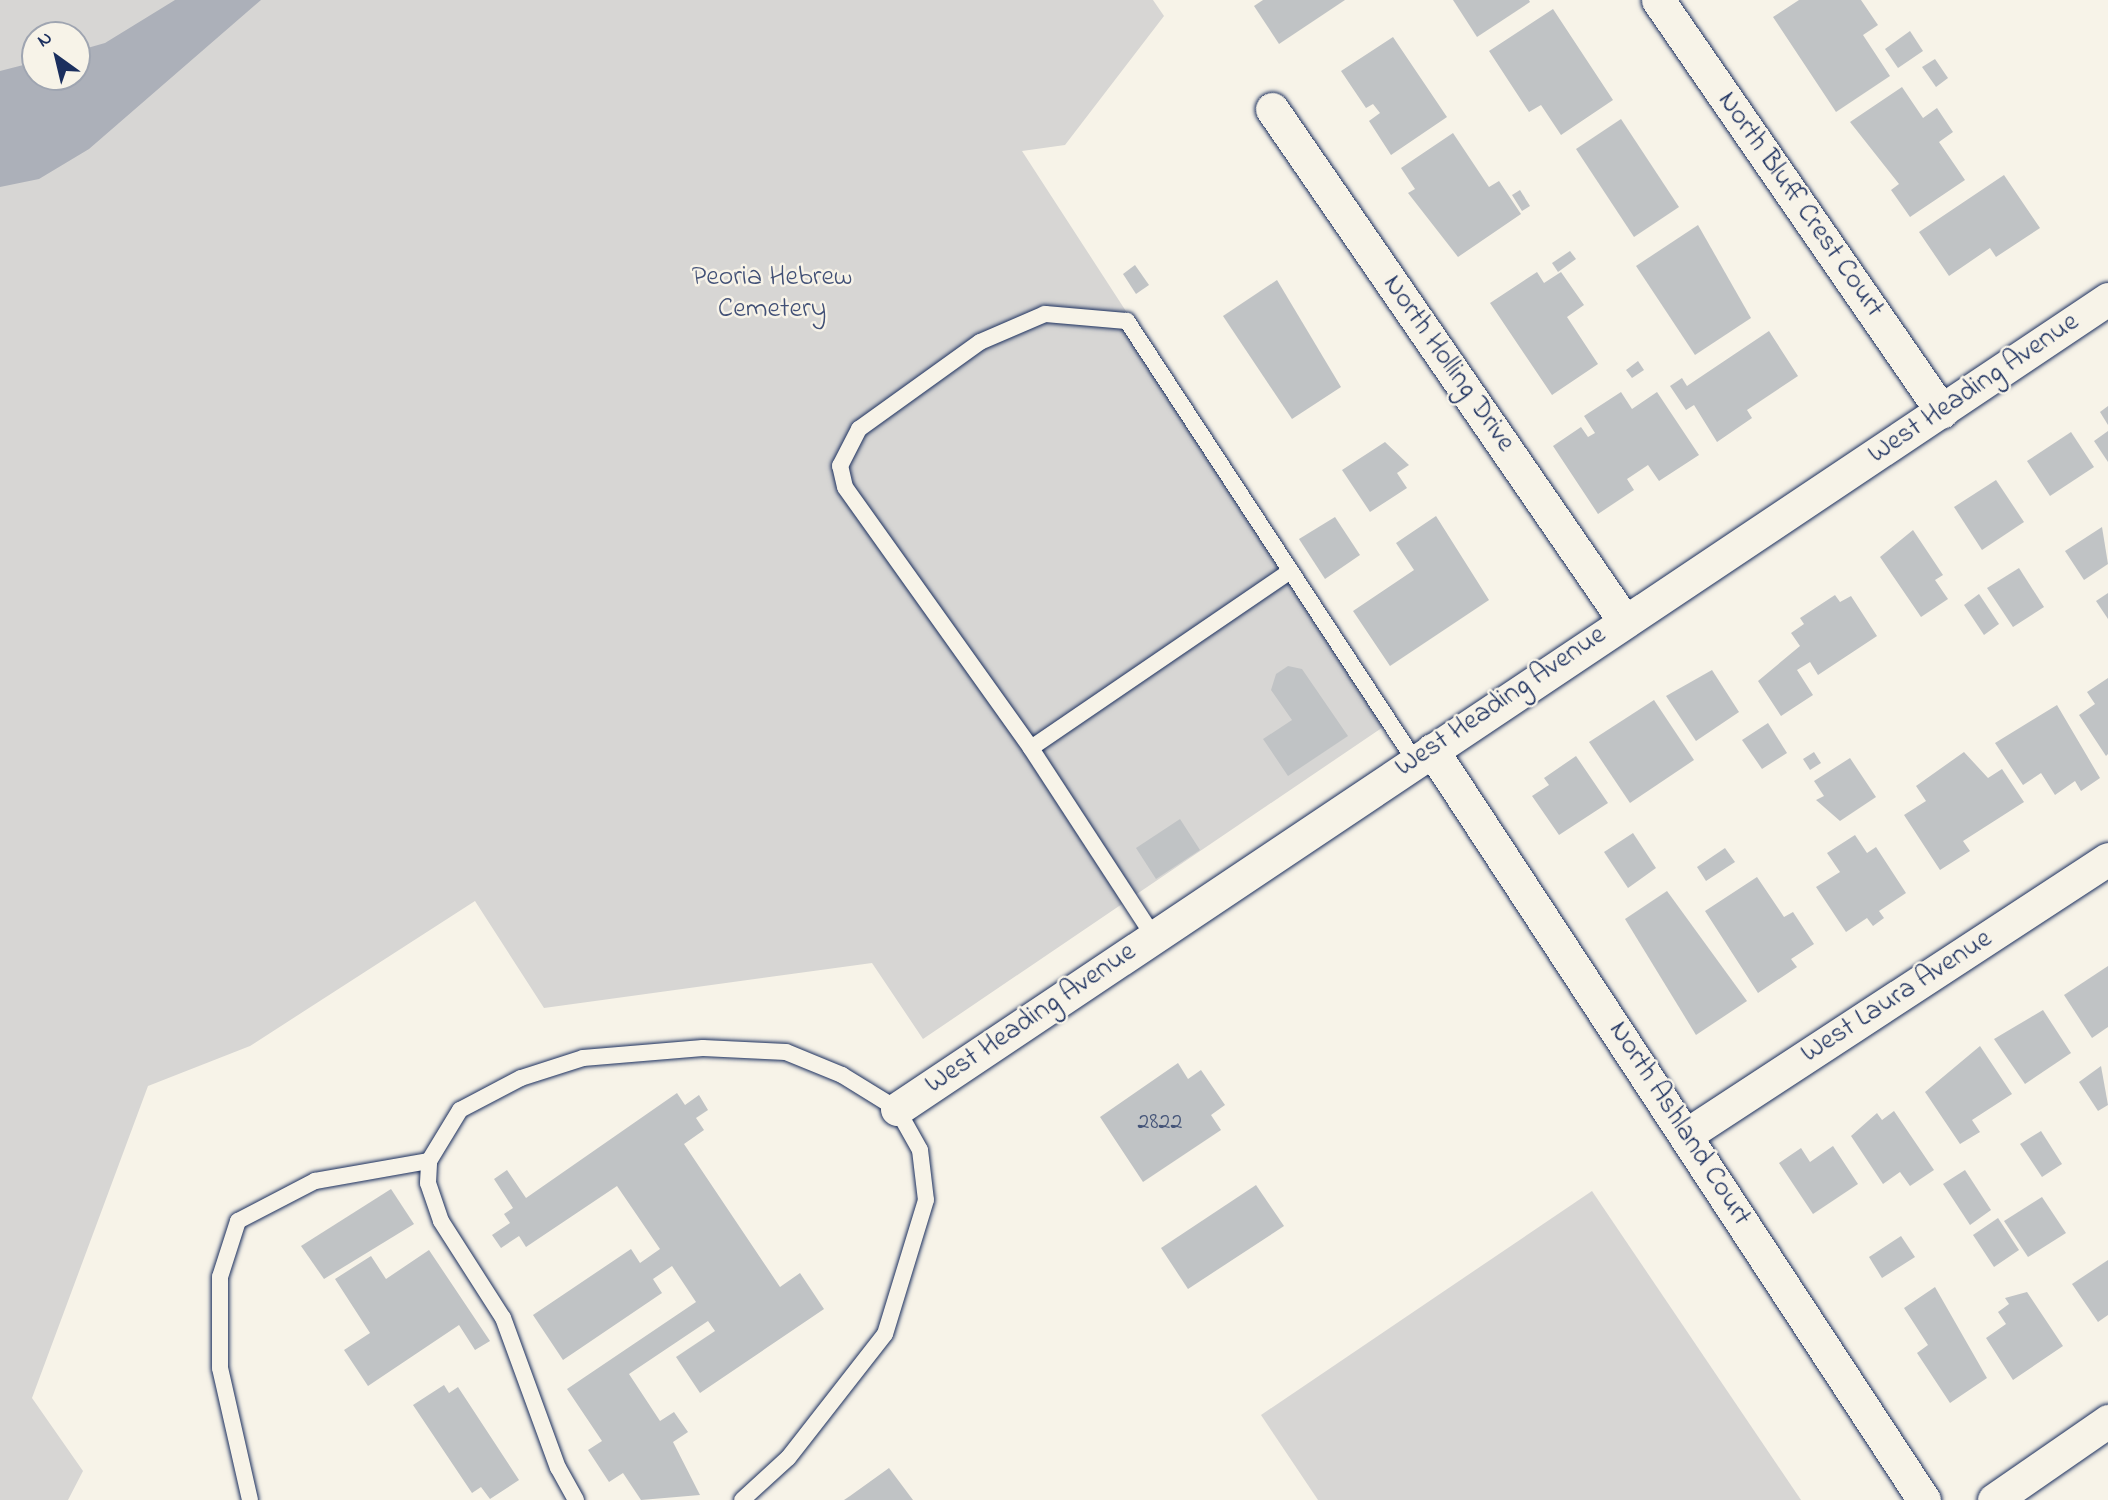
<!DOCTYPE html>
<style>
body{margin:0}
#map{position:relative;width:2108px;height:1500px;overflow:hidden;background:#f7f3e8;font-family:"Indie Flower",sans-serif}
div>[style]{position:absolute}
[style*='--x']{left:calc(var(--x)*1px);top:calc(var(--y)*1px);width:calc(var(--w)*1px);rotate:calc(var(--a)*1deg)}
.green>*{inset:0;background:#d7d6d4}
.water>*{inset:0;background:#acb0b9}
.building>*{inset:0;background:#c0c3c5}
.roads{filter:drop-shadow(0 0 2px #1b2f5e) drop-shadow(0 0 2px #1b2f5e)}
.service>*{height:16px;margin:-8px;padding:0 8px;transform-origin:8px;border-radius:8px;background:#f7f3e8}
.minor>*{height:33px;margin:-16.5px;padding:0 16.5px;transform-origin:16.5px;border-radius:16.5px;background:#f7f3e8}
span{translate:-50% -50%;white-space:nowrap;text-align:center;line-height:1.15;-webkit-text-stroke:5px #f7f3e8;paint-order:stroke}
.number-label{font-size:24px;color:#445478}
.number-label span{-webkit-text-stroke-width:0}
.street-label{font-size:28px;color:#1b2f5e}
.park-label{font-size:28px;color:#415076}
.north{position:absolute;left:21px;top:21px;width:70px;height:70px;box-sizing:border-box;background:#f7f3e8;border:2px solid #9fa5b1;border-radius:50%;rotate:326deg;font-size:19px;font-weight:700;line-height:28px;text-align:center;color:#1b2f5e}
.north::after{content:'';display:block;margin:auto;width:24px;height:32px;background:#1b2f5e;clip-path:polygon(50% 0,100% 100%,50% 72%,0 100%)}
</style>
<div id="map">
<div class="green">
<div style="clip-path:polygon(evenodd,0 0,1153px 0,1164px 16px,1065px 145px,1022px 151px,1392px 721px,923px 1039px,872px 963px,544px 1008px,475px 901px,250px 1046px,148px 1086px,32px 1398px,83px 1471px,68px 1500px,0 1500px,0 0,35px 35px,77px 35px,77px 77px,35px 77px,35px 35px)"></div>
<div style="clip-path:polygon(1592px 1191px,1801px 1500px,1318px 1500px,1261px 1415px)"></div>
</div>
<div class="water">
<div style="clip-path:polygon(175px 0,261px 0,89px 149px,39px 179px,0 187px,0 71px,35px 62px,35px 77px,77px 77px,77px 51px,105px 43px)"></div>
</div>
<div class="building">
<div style="clip-path:polygon(1263px 0,1345px 0,1279px 44px,1254px 6px)"></div>
<div style="clip-path:polygon(1453px 0,1529px 0,1530px 2px,1477px 37px)"></div>
<div style="clip-path:polygon(1799px 0,1861px 0,1878px 25px,1863px 35px,1890px 76px,1836px 112px,1773px 17px)"></div>
<div style="clip-path:polygon(1553px 9px,1613px 100px,1561px 135px,1541px 105px,1529px 112px,1489px 51px)"></div>
<div style="clip-path:polygon(1910px 31px,1923px 51px,1898px 68px,1885px 49px)"></div>
<div style="clip-path:polygon(1393px 37px,1447px 117px,1391px 155px,1369px 121px,1380px 113px,1373px 104px,1366px 108px,1341px 71px)"></div>
<div style="clip-path:polygon(1935px 59px,1948px 78px,1936px 87px,1922px 67px)"></div>
<div style="clip-path:polygon(1902px 87px,1923px 118px,1937px 108px,1953px 132px,1939px 142px,1965px 180px,1910px 217px,1891px 190px,1899px 184px,1850px 122px)"></div>
<div style="clip-path:polygon(1621px 119px,1679px 207px,1634px 237px,1576px 149px)"></div>
<div style="clip-path:polygon(1453px 133px,1489px 187px,1499px 181px,1521px 214px,1458px 257px,1408px 193px,1415px 189px,1401px 168px)"></div>
<div style="clip-path:polygon(2004px 175px,2040px 228px,1996px 257px,1990px 248px,1949px 276px,1919px 232px)"></div>
<div style="clip-path:polygon(1520px 190px,1530px 206px,1522px 211px,1512px 195px)"></div>
<div style="clip-path:polygon(1698px 225px,1751px 318px,1695px 355px,1636px 266px)"></div>
<div style="clip-path:polygon(1570px 251px,1576px 259px,1558px 272px,1552px 263px)"></div>
<div style="clip-path:polygon(1135px 265px,1149px 285px,1136px 294px,1123px 274px)"></div>
<div style="clip-path:polygon(1537px 272px,1544px 283px,1561px 272px,1584px 305px,1567px 317px,1598px 364px,1552px 395px,1490px 303px)"></div>
<div style="clip-path:polygon(1277px 280px,1341px 387px,1292px 419px,1223px 316px)"></div>
<div style="clip-path:polygon(1769px 331px,1798px 376px,1747px 410px,1752px 418px,1717px 442px,1694px 405px,1686px 410px,1670px 386px,1682px 378px,1687px 386px)"></div>
<div style="clip-path:polygon(1638px 361px,1644px 370px,1632px 378px,1626px 370px)"></div>
<div style="clip-path:polygon(1621px 392px,1632px 409px,1657px 392px,1699px 455px,1659px 481px,1648px 465px,1627px 479px,1634px 490px,1598px 514px,1553px 446px,1581px 427px,1588px 437px,1595px 433px,1584px 416px)"></div>
<div style="clip-path:polygon(2108px 406px,2108px 425px,2100px 412px)"></div>
<div style="clip-path:polygon(2108px 431px,2108px 462px,2094px 441px)"></div>
<div style="clip-path:polygon(2071px 432px,2094px 467px,2050px 496px,2027px 461px)"></div>
<div style="clip-path:polygon(1385px 442px,1409px 465px,1397px 473px,1407px 488px,1370px 512px,1342px 470px)"></div>
<div style="clip-path:polygon(1996px 480px,2024px 522px,1982px 550px,1954px 507px)"></div>
<div style="clip-path:polygon(1436px 516px,1489px 600px,1390px 666px,1353px 611px,1414px 570px,1396px 543px)"></div>
<div style="clip-path:polygon(1335px 517px,1360px 555px,1325px 579px,1299px 539px)"></div>
<div style="clip-path:polygon(2102px 527px,2108px 564px,2084px 580px,2065px 551px)"></div>
<div style="clip-path:polygon(1913px 530px,1943px 575px,1935px 580px,1948px 599px,1921px 617px,1880px 557px)"></div>
<div style="clip-path:polygon(2019px 568px,2044px 607px,2013px 627px,1987px 588px)"></div>
<div style="clip-path:polygon(2108px 593px,2108px 619px,2096px 601px)"></div>
<div style="clip-path:polygon(1979px 594px,1999px 624px,1984px 635px,1964px 605px)"></div>
<div style="clip-path:polygon(1835px 595px,1840px 602px,1851px 596px,1877px 636px,1818px 675px,1810px 662px,1797px 670px,1813px 695px,1781px 716px,1758px 681px,1800px 646px,1791px 633px,1804px 624px,1800px 618px)"></div>
<div style="clip-path:polygon(1288px 666px,1302px 669px,1348px 736px,1288px 776px,1263px 739px,1292px 720px,1271px 690px,1276px 674px)"></div>
<div style="clip-path:polygon(1712px 670px,1739px 712px,1696px 741px,1666px 696px)"></div>
<div style="clip-path:polygon(2108px 678px,2108px 754px,2106px 756px,2079px 715px,2095px 704px,2087px 692px)"></div>
<div style="clip-path:polygon(1654px 700px,1694px 760px,1630px 803px,1589px 742px)"></div>
<div style="clip-path:polygon(2057px 705px,2100px 778px,2081px 791px,2075px 781px,2055px 795px,2041px 773px,2023px 785px,1995px 743px)"></div>
<div style="clip-path:polygon(1768px 723px,1787px 753px,1762px 769px,1742px 740px)"></div>
<div style="clip-path:polygon(1814px 752px,1821px 763px,1810px 770px,1803px 759px)"></div>
<div style="clip-path:polygon(1964px 752px,1988px 778px,2002px 769px,2024px 802px,1963px 841px,1970px 851px,1940px 870px,1904px 815px,1926px 801px,1916px 786px)"></div>
<div style="clip-path:polygon(1576px 756px,1608px 803px,1559px 835px,1532px 796px,1549px 785px,1544px 778px)"></div>
<div style="clip-path:polygon(1850px 758px,1876px 797px,1840px 821px,1816px 800px,1824px 796px,1814px 781px)"></div>
<div style="clip-path:polygon(1180px 819px,1200px 850px,1156px 879px,1136px 848px)"></div>
<div style="clip-path:polygon(1633px 833px,1656px 868px,1628px 888px,1604px 852px)"></div>
<div style="clip-path:polygon(1855px 835px,1867px 853px,1876px 847px,1906px 893px,1879px 911px,1884px 918px,1873px 926px,1867px 918px,1846px 932px,1816px 887px,1840px 872px,1827px 853px)"></div>
<div style="clip-path:polygon(1725px 848px,1735px 862px,1706px 881px,1697px 867px)"></div>
<div style="clip-path:polygon(1757px 877px,1784px 917px,1793px 912px,1814px 944px,1791px 959px,1797px 967px,1758px 993px,1705px 911px)"></div>
<div style="clip-path:polygon(1667px 891px,1747px 1001px,1696px 1035px,1625px 919px)"></div>
<div style="clip-path:polygon(2108px 966px,2108px 1027px,2092px 1038px,2064px 995px)"></div>
<div style="clip-path:polygon(2043px 1010px,2071px 1053px,2025px 1084px,1994px 1039px)"></div>
<div style="clip-path:polygon(1980px 1046px,2012px 1094px,1972px 1120px,1980px 1132px,1960px 1144px,1925px 1092px)"></div>
<div style="clip-path:polygon(1178px 1063px,1188px 1079px,1201px 1070px,1225px 1105px,1211px 1115px,1221px 1130px,1143px 1182px,1100px 1117px)"></div>
<div style="clip-path:polygon(2101px 1066px,2108px 1105px,2098px 1111px,2079px 1082px)"></div>
<div style="clip-path:polygon(677px 1093px,685px 1105px,699px 1095px,708px 1110px,696px 1118px,704px 1130px,684px 1144px,780px 1287px,800px 1273px,824px 1309px,700px 1393px,676px 1357px,715px 1331px,708px 1321px,629px 1374px,660px 1421px,674px 1412px,688px 1432px,673px 1442px,700px 1495px,641px 1500px,623px 1473px,609px 1482px,588px 1450px,602px 1441px,567px 1389px,696px 1302px,672px 1266px,653px 1279px,662px 1293px,563px 1360px,533px 1315px,631px 1249px,640px 1263px,660px 1249px,617px 1186px,526px 1247px,519px 1236px,501px 1248px,492px 1235px,510px 1223px,504px 1214px,513px 1208px,494px 1179px,507px 1170px,526px 1198px)"></div>
<div style="clip-path:polygon(1894px 1111px,1934px 1170px,1910px 1186px,1900px 1172px,1883px 1184px,1851px 1136px,1877px 1113px,1882px 1120px)"></div>
<div style="clip-path:polygon(2041px 1131px,2062px 1164px,2042px 1177px,2020px 1144px)"></div>
<div style="clip-path:polygon(1833px 1146px,1858px 1184px,1813px 1214px,1779px 1163px,1801px 1148px,1810px 1162px)"></div>
<div style="clip-path:polygon(1965px 1170px,1991px 1210px,1970px 1225px,1943px 1184px)"></div>
<div style="clip-path:polygon(1256px 1185px,1284px 1226px,1188px 1289px,1161px 1248px)"></div>
<div style="clip-path:polygon(391px 1189px,414px 1224px,324px 1279px,301px 1246px)"></div>
<div style="clip-path:polygon(2042px 1197px,2066px 1233px,2028px 1257px,2004px 1221px)"></div>
<div style="clip-path:polygon(1998px 1218px,2019px 1250px,1994px 1267px,1973px 1235px)"></div>
<div style="clip-path:polygon(1901px 1236px,1915px 1257px,1882px 1278px,1869px 1257px)"></div>
<div style="clip-path:polygon(429px 1250px,490px 1341px,475px 1350px,459px 1325px,368px 1386px,344px 1350px,370px 1333px,335px 1279px,371px 1256px,386px 1279px)"></div>
<div style="clip-path:polygon(2108px 1260px,2108px 1315px,2098px 1322px,2072px 1284px)"></div>
<div style="clip-path:polygon(1935px 1287px,1987px 1378px,1950px 1403px,1917px 1353px,1928px 1345px,1904px 1308px)"></div>
<div style="clip-path:polygon(2027px 1292px,2063px 1346px,2013px 1380px,1986px 1338px,2006px 1324px,1998px 1312px,2009px 1304px,2005px 1298px)"></div>
<div style="clip-path:polygon(444px 1385px,449px 1393px,458px 1387px,519px 1480px,490px 1499px,481px 1487px,472px 1493px,413px 1405px)"></div>
<div style="clip-path:polygon(889px 1468px,913px 1500px,844px 1500px,850px 1496px)"></div>
</div>
<div class="roads">
<div class="service">
<div style="--x:1031;--y:748;--w:312;--a:-34.3"></div>
<div style="--x:1154;--y:937;--w:225;--a:-123.1"></div>
<div style="--x:1031;--y:748;--w:320;--a:-125.5"></div>
<div style="--x:845;--y:487;--w:22;--a:-103"></div>
<div style="--x:840;--y:466;--w:42;--a:-62.8"></div>
<div style="--x:859;--y:429;--w:149;--a:-35.7"></div>
<div style="--x:980;--y:342;--w:71;--a:-23.3"></div>
<div style="--x:1045;--y:314;--w:82;--a:4.9"></div>
<div style="--x:1127;--y:321;--w:526;--a:56.79"></div>
<div style="--x:250;--y:1500;--w:135;--a:-102.8"></div>
<div style="--x:220;--y:1368;--w:91;--a:-90"></div>
<div style="--x:220;--y:1277;--w:59;--a:-72.2"></div>
<div style="--x:238;--y:1221;--w:87;--a:-27.5"></div>
<div style="--x:315;--y:1181;--w:116;--a:-10"></div>
<div style="--x:576;--y:1500;--w:37;--a:-119"></div>
<div style="--x:558;--y:1468;--w:160;--a:-110.1"></div>
<div style="--x:503;--y:1318;--w:115;--a:-122.6"></div>
<div style="--x:441;--y:1221;--w:40;--a:-108.9"></div>
<div style="--x:428;--y:1183;--w:22;--a:-87"></div>
<div style="--x:429;--y:1161;--w:60;--a:-58.7"></div>
<div style="--x:460;--y:1110;--w:69;--a:-27.7"></div>
<div style="--x:521;--y:1078;--w:65;--a:-17.9"></div>
<div style="--x:583;--y:1058;--w:120;--a:-4.8"></div>
<div style="--x:703;--y:1048;--w:83;--a:2.8"></div>
<div style="--x:786;--y:1052;--w:61;--a:22.3"></div>
<div style="--x:842;--y:1075;--w:65;--a:31.7"></div>
<div style="--x:897;--y:1109;--w:47;--a:60.7"></div>
<div style="--x:920;--y:1150;--w:50;--a:83.2"></div>
<div style="--x:926;--y:1200;--w:140;--a:107"></div>
<div style="--x:885;--y:1334;--w:157;--a:128"></div>
<div style="--x:788;--y:1458;--w:62;--a:137.6"></div>
</div>
<div class="minor">
<div style="--x:1658;--y:0;--w:500;--a:55.4"></div>
<div style="--x:1272;--y:109;--w:619;--a:55.46"></div>
<div style="--x:1432;--y:750;--w:897;--a:56.74"></div>
<div style="--x:897;--y:1109;--w:1457;--a:-33.78"></div>
<div style="--x:1686;--y:1135;--w:504;--a:-33.19"></div>
<div style="--x:1994;--y:1500;--w:139;--a:-34.7"></div>
</div>
</div>
<div class="number-label">
<span style="left:1160px;top:1123px">2822</span>
</div>
<div class="street-label">
<span style="left:1800px;top:205px;rotate:55deg">North Bluff Crest Court</span>
<span style="left:1448px;top:364px;rotate:55deg">North Holling Drive</span>
<span style="left:1974px;top:389px;rotate:-34deg">West Heading Avenue</span>
<span style="left:1501px;top:702px;rotate:-34deg">West Heading Avenue</span>
<span style="left:1897px;top:997px;rotate:-33deg">West Laura Avenue</span>
<span style="left:1031px;top:1019px;rotate:-34deg">West Heading Avenue</span>
<span style="left:1679px;top:1124px;rotate:57deg">North Ashland Court</span>
</div>
<div class="park-label">
<span style="left:772px;top:294px">Peoria Hebrew<br>Cemetery</span>
</div>
<div class="north">N</div>
</div>
